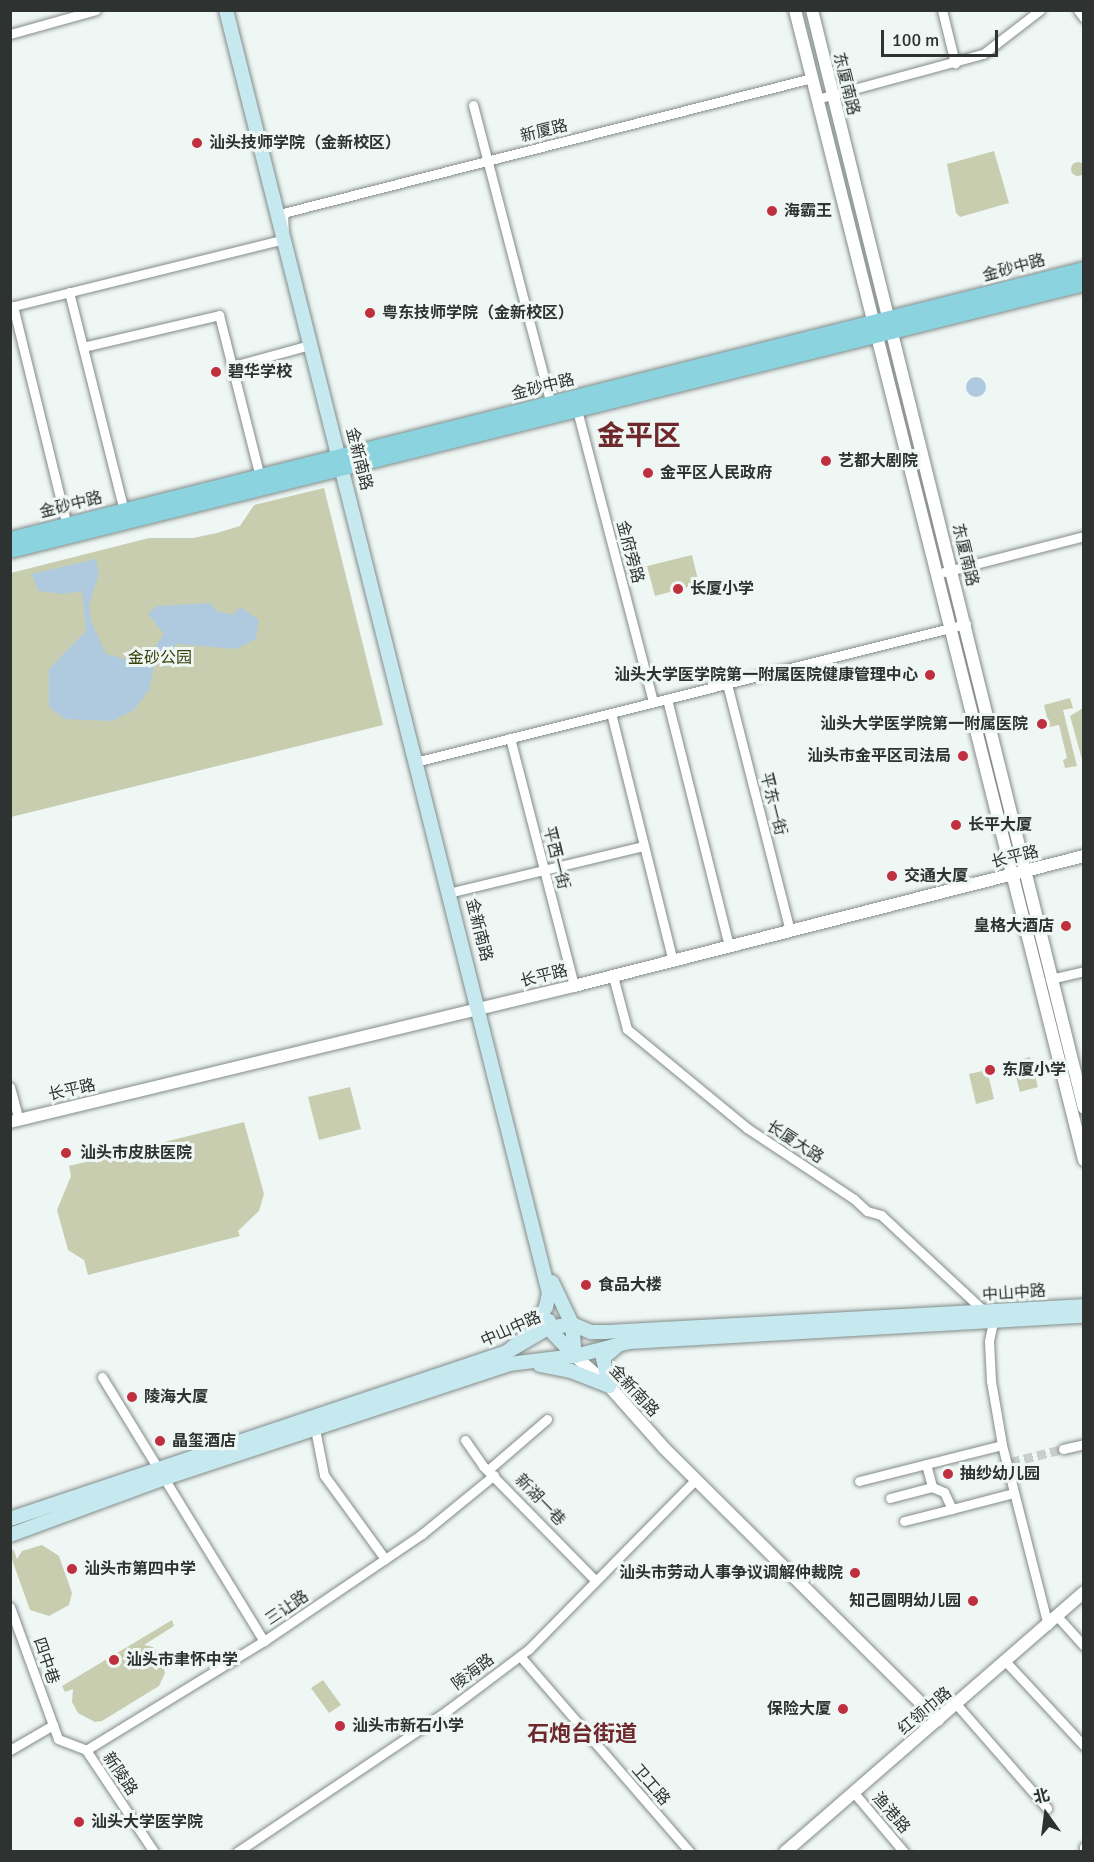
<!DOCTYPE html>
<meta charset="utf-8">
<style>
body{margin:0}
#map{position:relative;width:1094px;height:1862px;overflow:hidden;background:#eff7f5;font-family:Signika,"Noto Sans SC",sans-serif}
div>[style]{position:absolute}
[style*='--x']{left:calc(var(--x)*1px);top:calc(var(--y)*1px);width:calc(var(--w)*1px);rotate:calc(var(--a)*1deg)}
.green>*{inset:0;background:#c8cdb0}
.round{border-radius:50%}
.water>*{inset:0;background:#afcadf}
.minor-tunnel>*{height:9px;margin-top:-4.5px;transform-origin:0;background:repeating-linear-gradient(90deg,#c8d0ce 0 9px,transparent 0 13.5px)}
.roads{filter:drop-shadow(0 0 2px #838b89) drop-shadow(0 0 2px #838b89)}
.minor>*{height:9px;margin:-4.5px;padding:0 4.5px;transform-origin:4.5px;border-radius:4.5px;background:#fff}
.tertiary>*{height:12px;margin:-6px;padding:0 6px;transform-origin:6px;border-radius:6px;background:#fff}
.secondary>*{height:14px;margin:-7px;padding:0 7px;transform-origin:7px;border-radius:7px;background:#c5e9ef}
.primary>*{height:15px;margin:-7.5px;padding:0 7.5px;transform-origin:7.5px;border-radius:7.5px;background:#8bd4df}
.dots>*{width:16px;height:16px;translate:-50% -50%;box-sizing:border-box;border:3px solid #eff7f5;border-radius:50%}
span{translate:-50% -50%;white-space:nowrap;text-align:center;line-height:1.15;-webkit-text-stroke:6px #eff7f5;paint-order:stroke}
.street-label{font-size:16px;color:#2e3231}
.poi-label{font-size:16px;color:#2e3231;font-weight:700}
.left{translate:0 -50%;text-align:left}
.right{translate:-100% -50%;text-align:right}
.park-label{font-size:16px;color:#393d09}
.district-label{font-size:22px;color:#6f292c;font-weight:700}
.town-label{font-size:28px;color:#6f292c;font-weight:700}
.frame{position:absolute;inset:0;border:12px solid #2e3231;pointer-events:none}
.north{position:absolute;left:1016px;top:1784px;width:60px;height:60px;-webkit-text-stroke:4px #eff7f5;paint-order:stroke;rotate:346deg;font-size:16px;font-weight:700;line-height:24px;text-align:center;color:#2e3231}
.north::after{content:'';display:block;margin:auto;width:21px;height:27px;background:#2e3231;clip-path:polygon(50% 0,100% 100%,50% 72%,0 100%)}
.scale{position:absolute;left:881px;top:30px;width:117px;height:27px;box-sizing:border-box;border:3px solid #2e3231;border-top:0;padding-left:8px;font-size:18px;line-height:21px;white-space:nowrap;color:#2e3231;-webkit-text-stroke:4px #eff7f5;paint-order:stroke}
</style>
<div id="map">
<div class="green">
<div style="clip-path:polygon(994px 151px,1009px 203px,960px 217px,956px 213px,947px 164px)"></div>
<div class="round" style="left:1071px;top:162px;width:14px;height:14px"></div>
<div style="clip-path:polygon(324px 488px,383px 725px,11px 817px,11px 573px,149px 538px,193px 538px,217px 533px,240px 526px,254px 505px)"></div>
<div style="clip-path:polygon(692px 555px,699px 584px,655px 596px,647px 566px)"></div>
<div style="clip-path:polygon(1070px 698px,1073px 708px,1063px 710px,1077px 766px,1065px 768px,1063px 760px,1067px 758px,1059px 725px,1045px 728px,1044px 724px,1048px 722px,1044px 705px)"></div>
<div style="clip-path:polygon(1083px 708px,1084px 708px,1083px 763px,1070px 716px)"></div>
<div style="clip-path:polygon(1030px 1057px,1038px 1087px,1020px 1092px,1012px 1062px)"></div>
<div style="clip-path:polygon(987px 1070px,994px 1099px,976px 1104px,969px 1074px)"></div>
<div style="clip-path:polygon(350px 1087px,361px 1129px,319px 1140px,308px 1097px)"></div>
<div style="clip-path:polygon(244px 1122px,264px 1194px,259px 1211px,238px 1231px,240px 1236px,88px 1275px,84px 1260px,68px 1250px,57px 1210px,71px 1176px,69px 1166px)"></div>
<div style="clip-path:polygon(42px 1545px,59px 1556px,72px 1593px,69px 1605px,49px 1616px,30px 1610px,11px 1557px,13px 1548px,17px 1559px,22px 1551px)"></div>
<div style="clip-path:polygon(172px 1620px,174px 1626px,144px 1645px,153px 1647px,162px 1658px,165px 1673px,159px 1686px,102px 1721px,95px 1722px,78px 1713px,72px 1702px,73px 1689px,65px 1692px,62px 1686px)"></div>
<div style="clip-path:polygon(323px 1680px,341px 1705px,329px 1713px,311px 1688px)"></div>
</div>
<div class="water">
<div class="round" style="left:966px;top:377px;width:20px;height:20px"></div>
<div style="clip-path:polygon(96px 559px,99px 574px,89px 604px,91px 621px,106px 654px,133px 661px,151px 652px,164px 634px,148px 614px,157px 606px,210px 603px,217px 611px,233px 615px,240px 607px,259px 620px,256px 639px,236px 649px,177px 644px,154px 667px,149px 690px,134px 710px,112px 721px,65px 719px,49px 707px,49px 669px,86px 631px,82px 591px,63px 594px,39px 591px,31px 574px)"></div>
</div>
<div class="minor-tunnel">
<div style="--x:1011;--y:1462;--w:54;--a:-14"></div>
</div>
<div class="roads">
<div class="minor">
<div style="--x:942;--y:10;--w:55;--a:76.2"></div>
<div style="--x:1078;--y:10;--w:10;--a:53"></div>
<div style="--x:10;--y:34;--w:89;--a:-15.6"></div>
<div style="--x:817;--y:99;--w:172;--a:-15.2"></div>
<div style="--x:983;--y:54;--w:72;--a:-37.7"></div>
<div style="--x:473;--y:105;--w:309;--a:75.4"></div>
<div style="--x:69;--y:292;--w:218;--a:75.9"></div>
<div style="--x:13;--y:306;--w:217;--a:76.2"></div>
<div style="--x:10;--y:307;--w:282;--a:-13.9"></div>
<div style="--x:284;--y:239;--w:26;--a:-92"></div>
<div style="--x:283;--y:213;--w:546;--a:-14.32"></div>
<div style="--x:83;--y:347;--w:140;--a:-13.2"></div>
<div style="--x:219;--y:315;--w:159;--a:75.8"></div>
<div style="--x:233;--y:366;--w:80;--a:-15.3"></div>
<div style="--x:577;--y:410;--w:302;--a:75.4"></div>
<div style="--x:944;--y:572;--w:145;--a:-14.4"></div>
<div style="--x:727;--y:684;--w:255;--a:75.7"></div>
<div style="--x:667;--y:699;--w:255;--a:75.9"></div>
<div style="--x:611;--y:713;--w:256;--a:76"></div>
<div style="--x:510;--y:738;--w:256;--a:75.5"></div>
<div style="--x:419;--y:761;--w:564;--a:-14.06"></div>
<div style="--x:452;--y:892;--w:197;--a:-13.5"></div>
<div style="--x:1050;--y:979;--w:35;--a:-13"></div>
<div style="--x:614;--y:980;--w:51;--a:75.1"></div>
<div style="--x:627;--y:1029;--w:156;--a:39.5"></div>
<div style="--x:747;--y:1128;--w:128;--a:33.6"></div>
<div style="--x:854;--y:1199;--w:18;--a:43"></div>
<div style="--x:867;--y:1211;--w:15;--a:16"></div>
<div style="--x:881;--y:1215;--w:142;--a:43"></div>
<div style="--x:10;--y:1087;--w:34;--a:75"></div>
<div style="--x:993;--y:1322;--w:19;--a:102"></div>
<div style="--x:989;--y:1341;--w:40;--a:87.1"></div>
<div style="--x:991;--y:1381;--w:65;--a:80.2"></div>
<div style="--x:1002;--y:1445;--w:186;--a:75.7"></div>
<div style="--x:102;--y:1377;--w:310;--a:58.5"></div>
<div style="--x:315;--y:1429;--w:47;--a:78.9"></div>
<div style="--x:324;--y:1475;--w:104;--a:54"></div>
<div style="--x:465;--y:1440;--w:32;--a:55"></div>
<div style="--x:483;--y:1466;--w:160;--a:45.5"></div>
<div style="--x:1063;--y:1449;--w:22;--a:-13"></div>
<div style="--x:926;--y:1464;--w:24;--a:75"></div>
<div style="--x:932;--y:1487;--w:13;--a:23"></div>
<div style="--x:944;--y:1492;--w:19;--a:65"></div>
<div style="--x:952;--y:1509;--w:64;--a:-14.5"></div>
<div style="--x:488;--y:1470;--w:78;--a:-40.8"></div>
<div style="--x:859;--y:1481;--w:147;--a:-14.1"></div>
<div style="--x:890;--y:1498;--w:43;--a:-14.7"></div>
<div style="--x:904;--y:1521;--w:49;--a:-14"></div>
<div style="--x:10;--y:1607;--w:140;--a:70"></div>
<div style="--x:58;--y:1739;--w:30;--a:21"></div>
<div style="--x:86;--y:1750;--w:123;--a:56.3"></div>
<div style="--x:1057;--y:1616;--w:40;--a:48"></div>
<div style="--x:520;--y:1656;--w:259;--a:49.1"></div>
<div style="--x:1007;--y:1663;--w:113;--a:47.1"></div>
<div style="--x:957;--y:1705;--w:137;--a:48.9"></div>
<div style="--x:10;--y:1750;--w:50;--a:-30.2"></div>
<div style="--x:86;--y:1750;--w:209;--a:-31.5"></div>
<div style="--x:264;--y:1641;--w:191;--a:-34.1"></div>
<div style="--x:422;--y:1534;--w:93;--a:-39.3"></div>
<div style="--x:855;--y:1794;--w:76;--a:49.8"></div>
<div style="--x:1084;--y:1847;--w:3;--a:90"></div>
<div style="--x:237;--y:1852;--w:254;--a:-33.9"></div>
<div style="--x:448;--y:1710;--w:101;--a:-37"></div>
<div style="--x:529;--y:1649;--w:238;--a:-45.5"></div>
</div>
<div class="tertiary">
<div style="--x:795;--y:10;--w:1186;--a:75.89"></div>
<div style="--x:812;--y:10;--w:1131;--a:76.09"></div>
<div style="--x:10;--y:1122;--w:580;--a:-13.56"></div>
<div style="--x:574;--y:986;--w:526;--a:-14.3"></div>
<div style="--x:575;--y:1356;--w:45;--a:41.4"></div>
<div style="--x:609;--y:1386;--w:83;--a:48.4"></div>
<div style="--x:664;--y:1448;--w:386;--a:44.8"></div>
<div style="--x:785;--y:1852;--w:396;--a:-41"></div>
</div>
<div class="secondary">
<div style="--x:226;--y:10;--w:1323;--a:75.87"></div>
<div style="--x:549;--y:1293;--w:14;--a:102"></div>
<div style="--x:546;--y:1307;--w:29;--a:121"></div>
<div style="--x:531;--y:1332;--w:31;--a:140"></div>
<div style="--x:552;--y:1282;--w:47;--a:64.5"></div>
<div style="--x:572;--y:1324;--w:32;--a:85"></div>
<div style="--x:549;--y:1321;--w:7;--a:98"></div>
<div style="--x:548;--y:1328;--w:39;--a:46"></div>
<div style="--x:540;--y:1365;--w:32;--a:11"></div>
<div style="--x:571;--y:1371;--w:41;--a:21.5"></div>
<div style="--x:609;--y:1386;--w:29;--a:-102"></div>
<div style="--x:603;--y:1358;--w:16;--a:-40"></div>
<div style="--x:10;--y:1519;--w:524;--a:-18.57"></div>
<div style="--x:507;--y:1352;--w:48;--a:-30.3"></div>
<div style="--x:548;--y:1328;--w:24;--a:-9"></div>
<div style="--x:572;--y:1324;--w:21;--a:23"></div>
<div style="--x:591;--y:1332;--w:15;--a:0"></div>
<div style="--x:606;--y:1332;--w:479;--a:-3.1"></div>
<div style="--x:10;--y:1535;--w:165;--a:-20.2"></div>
<div style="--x:165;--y:1478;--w:362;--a:-18.3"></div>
<div style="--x:509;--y:1364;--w:66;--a:-6.9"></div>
<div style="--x:575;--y:1356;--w:56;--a:-14.5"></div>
<div style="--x:629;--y:1342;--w:456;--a:-3.3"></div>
</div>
<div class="primary">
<div style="--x:10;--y:539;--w:1107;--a:-14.11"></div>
<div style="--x:10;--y:550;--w:1107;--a:-13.96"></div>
</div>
</div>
<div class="dots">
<div style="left:197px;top:143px;background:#bf2f3e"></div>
<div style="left:772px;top:211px;background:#bf2f3e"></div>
<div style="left:370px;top:313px;background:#bf2f3e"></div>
<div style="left:216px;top:372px;background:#bf2f3e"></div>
<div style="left:826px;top:461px;background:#bf2f3e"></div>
<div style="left:648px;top:473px;background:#bf2f3e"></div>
<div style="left:678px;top:589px;background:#bf2f3e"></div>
<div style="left:930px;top:675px;background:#bf2f3e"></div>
<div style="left:1042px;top:724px;background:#bf2f3e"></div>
<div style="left:963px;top:756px;background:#bf2f3e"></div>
<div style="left:956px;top:825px;background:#bf2f3e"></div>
<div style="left:892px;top:876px;background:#bf2f3e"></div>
<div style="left:1066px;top:926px;background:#bf2f3e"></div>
<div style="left:990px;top:1070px;background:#bf2f3e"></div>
<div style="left:66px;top:1153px;background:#bf2f3e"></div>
<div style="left:586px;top:1285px;background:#bf2f3e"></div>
<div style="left:132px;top:1397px;background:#bf2f3e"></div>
<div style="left:160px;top:1441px;background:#bf2f3e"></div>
<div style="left:948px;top:1474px;background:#bf2f3e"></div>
<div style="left:72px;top:1569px;background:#bf2f3e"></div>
<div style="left:855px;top:1573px;background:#bf2f3e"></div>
<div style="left:973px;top:1601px;background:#bf2f3e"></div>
<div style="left:114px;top:1660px;background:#bf2f3e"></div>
<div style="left:843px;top:1709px;background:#bf2f3e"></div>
<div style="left:340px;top:1726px;background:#bf2f3e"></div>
<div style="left:79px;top:1822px;background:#bf2f3e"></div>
</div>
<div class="street-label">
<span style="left:846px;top:84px;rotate:76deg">东厦南路</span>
<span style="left:544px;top:131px;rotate:-14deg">新厦路</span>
<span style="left:1014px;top:268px;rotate:-15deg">金砂中路</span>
<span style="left:543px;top:387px;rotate:-14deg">金砂中路</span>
<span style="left:359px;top:459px;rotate:76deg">金新南路</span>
<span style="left:71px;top:505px;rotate:-14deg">金砂中路</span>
<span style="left:630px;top:552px;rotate:75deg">金府旁路</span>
<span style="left:965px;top:555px;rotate:76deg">东厦南路</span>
<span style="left:773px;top:804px;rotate:76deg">平东一街</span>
<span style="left:1015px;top:857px;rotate:-14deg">长平路</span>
<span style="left:556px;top:858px;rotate:76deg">平西一街</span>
<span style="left:479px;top:930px;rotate:76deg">金新南路</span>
<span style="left:544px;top:976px;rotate:-14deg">长平路</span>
<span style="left:72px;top:1090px;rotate:-13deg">长平路</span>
<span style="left:795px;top:1142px;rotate:33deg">长厦大路</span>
<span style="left:1014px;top:1293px;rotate:-4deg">中山中路</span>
<span style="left:511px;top:1329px;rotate:-24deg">中山中路</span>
<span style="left:634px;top:1391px;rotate:47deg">金新南路</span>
<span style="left:540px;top:1500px;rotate:46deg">新湖一巷</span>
<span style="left:287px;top:1608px;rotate:-34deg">三让路</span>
<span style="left:46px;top:1661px;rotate:71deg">四中巷</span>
<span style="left:473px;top:1672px;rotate:-37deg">陵海路</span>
<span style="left:925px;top:1711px;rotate:-40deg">红领巾路</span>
<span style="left:120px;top:1774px;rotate:56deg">新陵路</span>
<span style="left:651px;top:1785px;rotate:49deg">卫工路</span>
<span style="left:891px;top:1813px;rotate:49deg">渔港路</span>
</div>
<div class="poi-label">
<span class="left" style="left:209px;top:143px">汕头技师学院（金新校区）</span>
<span class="left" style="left:784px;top:211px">海霸王</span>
<span class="left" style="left:382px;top:313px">粤东技师学院（金新校区）</span>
<span class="left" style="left:228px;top:372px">碧华学校</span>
<span class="left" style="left:838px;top:461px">艺都大剧院</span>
<span class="left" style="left:660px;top:473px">金平区人民政府</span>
<span class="left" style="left:690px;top:589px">长厦小学</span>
<span class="right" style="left:918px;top:675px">汕头大学医学院第一附属医院健康管理中心</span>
<span class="right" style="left:1028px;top:724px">汕头大学医学院第一附属医院</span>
<span class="right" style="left:951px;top:756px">汕头市金平区司法局</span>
<span class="left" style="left:968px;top:825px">长平大厦</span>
<span class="left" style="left:904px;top:876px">交通大厦</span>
<span class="right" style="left:1054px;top:926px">皇格大酒店</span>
<span class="left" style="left:1002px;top:1070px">东厦小学</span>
<span class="left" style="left:80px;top:1153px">汕头市皮肤医院</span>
<span class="left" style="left:598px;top:1285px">食品大楼</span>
<span class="left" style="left:144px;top:1397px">陵海大厦</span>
<span class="left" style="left:172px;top:1441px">晶玺酒店</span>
<span class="left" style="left:960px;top:1474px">抽纱幼儿园</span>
<span class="left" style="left:84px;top:1569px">汕头市第四中学</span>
<span class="right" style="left:843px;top:1573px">汕头市劳动人事争议调解仲裁院</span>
<span class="right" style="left:961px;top:1601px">知己圆明幼儿园</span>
<span class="left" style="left:126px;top:1660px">汕头市聿怀中学</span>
<span class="right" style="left:831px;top:1709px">保险大厦</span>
<span class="left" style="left:352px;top:1726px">汕头市新石小学</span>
<span class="left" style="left:91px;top:1822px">汕头大学医学院</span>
</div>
<div class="park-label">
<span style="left:160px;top:658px">金砂公园</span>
</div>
<div class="district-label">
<span style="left:582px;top:1734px">石炮台街道</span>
</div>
<div class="town-label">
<span style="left:639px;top:436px">金平区</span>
</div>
<div class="frame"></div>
<div class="north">北</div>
<div class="scale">100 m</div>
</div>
